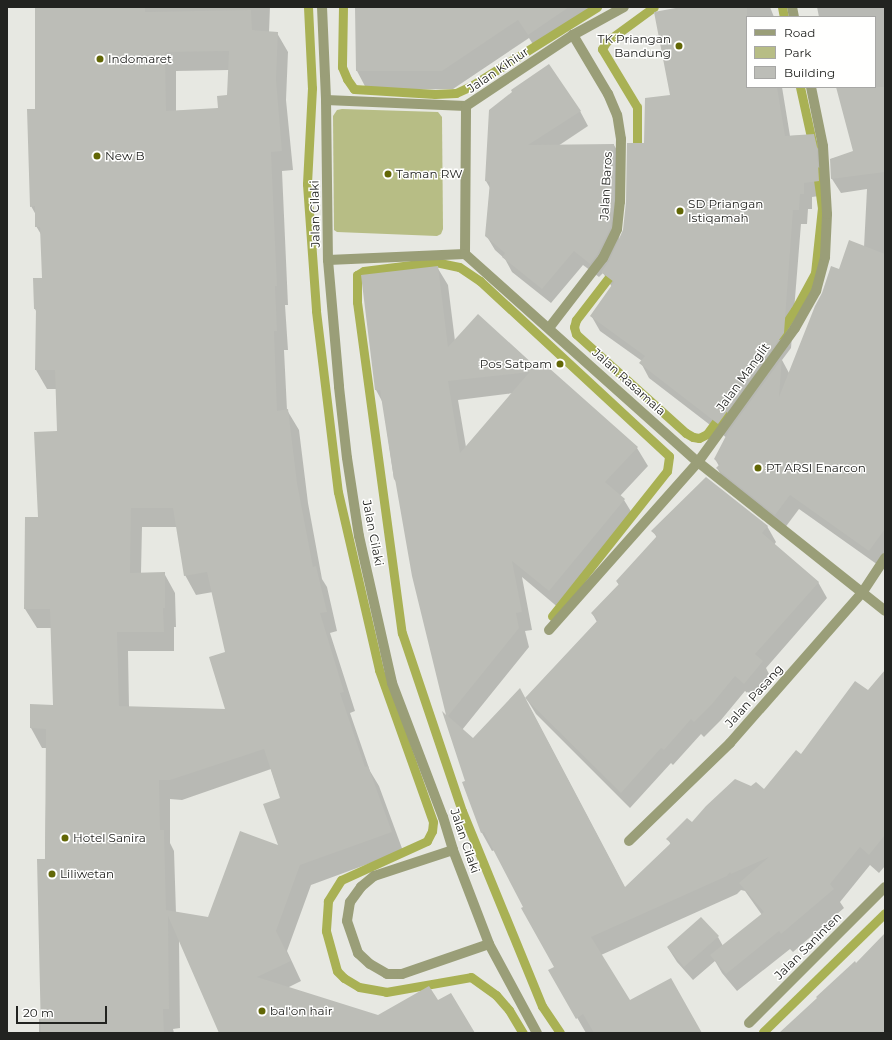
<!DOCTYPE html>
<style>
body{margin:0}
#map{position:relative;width:892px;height:1040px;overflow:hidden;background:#e7e8e2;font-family:Montserrat,sans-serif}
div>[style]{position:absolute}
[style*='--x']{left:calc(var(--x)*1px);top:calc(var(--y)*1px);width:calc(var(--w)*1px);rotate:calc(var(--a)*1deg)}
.green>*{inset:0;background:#b7bd85}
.shadow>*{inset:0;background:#0003}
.stream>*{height:9px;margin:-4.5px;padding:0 4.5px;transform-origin:4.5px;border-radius:4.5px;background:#a9b154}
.building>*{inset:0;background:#bcbdb7}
.minor>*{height:10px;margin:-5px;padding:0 5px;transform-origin:5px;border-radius:5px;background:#9a9e78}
.dots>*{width:11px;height:11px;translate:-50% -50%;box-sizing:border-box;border:2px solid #fffffe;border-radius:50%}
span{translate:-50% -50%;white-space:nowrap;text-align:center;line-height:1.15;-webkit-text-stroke:3px #fffffe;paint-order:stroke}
.poi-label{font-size:12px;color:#222320}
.right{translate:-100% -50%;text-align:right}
.left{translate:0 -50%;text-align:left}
.street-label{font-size:12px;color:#222320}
.frame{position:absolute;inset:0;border:8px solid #222320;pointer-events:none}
.legend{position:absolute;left:746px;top:16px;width:130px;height:72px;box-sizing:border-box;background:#fffffe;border:1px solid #a7a7a5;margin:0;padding:5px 7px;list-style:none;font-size:12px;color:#222320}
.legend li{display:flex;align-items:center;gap:8px;height:20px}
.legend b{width:20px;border:1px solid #a7a7a5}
.scale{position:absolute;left:16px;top:1006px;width:91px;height:18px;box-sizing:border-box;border:2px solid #222320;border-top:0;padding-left:5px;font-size:12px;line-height:14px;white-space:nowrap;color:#222320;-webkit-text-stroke:3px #fffffe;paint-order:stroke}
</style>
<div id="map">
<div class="green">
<div style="clip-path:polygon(342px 109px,438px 112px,442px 117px,443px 229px,441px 234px,437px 236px,337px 232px,334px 230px,333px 116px,337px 110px)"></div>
</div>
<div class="shadow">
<div style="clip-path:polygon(evenodd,35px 7px,270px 7px,269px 32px,277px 33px,288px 52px,286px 100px,293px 170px,282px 171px,288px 305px,285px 305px,288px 350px,284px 350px,287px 410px,299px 430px,308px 503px,322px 579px,327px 587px,337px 631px,330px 633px,355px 711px,350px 713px,370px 771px,379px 786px,403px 851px,311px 885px,287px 951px,301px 981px,287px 988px,378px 1016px,437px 1001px,474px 1033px,220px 1033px,179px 938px,180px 1028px,173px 1029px,174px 1033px,39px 1033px,39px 1019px,42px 1019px,47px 748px,42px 748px,31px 728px,54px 706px,52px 628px,37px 628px,25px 609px,39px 518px,58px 432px,56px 389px,47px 389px,36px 370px,37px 313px,35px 309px,34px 279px,43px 279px,42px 236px,36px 226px,36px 215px,31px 206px,36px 110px,35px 7px,229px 70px,228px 96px,220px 109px,176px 111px,176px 71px,229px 70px,35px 7px,142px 527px,177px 527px,185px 575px,196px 595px,213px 592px,227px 653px,226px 710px,129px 707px,128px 651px,174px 651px,174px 627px,176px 627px,175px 593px,164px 573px,141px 573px,142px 527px,35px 7px,271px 769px,281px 799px,279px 847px,209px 918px,176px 913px,174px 851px,170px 843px,170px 799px,182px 800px,271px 769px)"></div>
<div style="clip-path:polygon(356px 7px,604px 7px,534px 46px,529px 38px,453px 89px,367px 90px,357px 71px)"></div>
<div style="clip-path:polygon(686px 7px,770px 7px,774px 17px,747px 17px,747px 87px,782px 87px,790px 136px,813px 135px,822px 149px,826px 195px,812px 197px,812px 209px,808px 209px,807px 224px,801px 224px,791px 348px,782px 360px,789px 373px,839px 271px,864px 247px,867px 189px,841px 193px,832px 179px,831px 159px,854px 152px,837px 87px,875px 87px,875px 17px,819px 17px,817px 7px,885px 7px,885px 555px,878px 565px,799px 509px,784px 529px,725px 482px,717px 468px,719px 466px,715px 459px,727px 438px,649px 378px,641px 363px,642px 361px,600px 331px,592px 317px,612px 287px,603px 273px,599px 277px,583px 265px,551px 303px,512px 272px,505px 259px,495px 250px,486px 235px,490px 188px,486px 181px,490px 110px,580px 111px,588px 126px,558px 146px,614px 145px,622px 159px,621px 217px,619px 242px,624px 230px,645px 144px,671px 96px)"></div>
<div style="clip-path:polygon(evenodd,437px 267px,448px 285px,455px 341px,535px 367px,637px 448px,648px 466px,620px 496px,624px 500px,635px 518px,560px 609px,522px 577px,532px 630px,525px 631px,529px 647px,462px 730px,473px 739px,530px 708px,625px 888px,671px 845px,668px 839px,751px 788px,764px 790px,868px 692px,885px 672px,885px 866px,879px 873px,870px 865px,840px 902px,844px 908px,793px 952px,790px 949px,737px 991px,722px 973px,715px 961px,693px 980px,677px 962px,668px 948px,718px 937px,723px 946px,762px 915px,745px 891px,741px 890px,737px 894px,601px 955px,630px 1002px,701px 1033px,586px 1033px,550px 971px,556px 968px,525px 907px,495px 850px,492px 851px,482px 833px,463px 783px,466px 782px,448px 717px,397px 483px,394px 479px,383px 403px,376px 390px,437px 267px,513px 393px,466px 447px,458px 400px,513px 393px)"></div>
<div style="clip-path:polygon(767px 526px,776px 542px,774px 545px,818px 582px,827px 598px,766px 668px,771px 678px,754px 699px,745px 691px,721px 720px,704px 737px,701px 734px,673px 765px,671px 763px,630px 808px,536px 714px,526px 698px,597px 622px,592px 613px,619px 585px,617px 582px,657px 538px,653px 531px)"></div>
</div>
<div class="stream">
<div style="--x:308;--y:7;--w:81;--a:87.2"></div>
<div style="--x:312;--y:88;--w:96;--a:93"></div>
<div style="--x:307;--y:184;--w:127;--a:85.9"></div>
<div style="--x:316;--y:311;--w:182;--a:83.1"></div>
<div style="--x:338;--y:492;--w:183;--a:77"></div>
<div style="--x:379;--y:670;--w:161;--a:70.4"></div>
<div style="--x:433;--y:822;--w:9;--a:96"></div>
<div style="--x:432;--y:831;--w:11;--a:117"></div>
<div style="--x:427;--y:841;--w:94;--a:155.6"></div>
<div style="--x:341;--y:880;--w:25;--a:122"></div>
<div style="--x:328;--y:901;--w:30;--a:94"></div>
<div style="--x:326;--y:931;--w:41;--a:74.6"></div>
<div style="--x:337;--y:971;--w:10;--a:45"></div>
<div style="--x:344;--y:978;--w:17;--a:31"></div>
<div style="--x:359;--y:987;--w:27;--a:10"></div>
<div style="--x:386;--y:992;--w:86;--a:-10"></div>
<div style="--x:471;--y:977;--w:31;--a:36"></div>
<div style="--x:496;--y:995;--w:20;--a:49"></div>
<div style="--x:509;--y:1010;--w:27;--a:59"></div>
<div style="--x:343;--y:7;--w:60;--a:91"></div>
<div style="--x:342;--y:67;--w:13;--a:67"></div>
<div style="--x:347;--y:79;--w:12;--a:55"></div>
<div style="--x:354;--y:89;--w:81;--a:3.5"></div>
<div style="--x:435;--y:94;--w:21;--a:-3"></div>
<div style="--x:456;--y:93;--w:17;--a:-25"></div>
<div style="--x:471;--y:86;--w:149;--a:-32.1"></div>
<div style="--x:782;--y:7;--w:10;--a:79"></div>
<div style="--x:800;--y:87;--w:60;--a:77.6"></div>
<div style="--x:637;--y:154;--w:47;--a:-90"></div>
<div style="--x:637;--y:107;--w:68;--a:-121.1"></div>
<div style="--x:602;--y:49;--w:8;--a:-60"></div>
<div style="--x:606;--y:42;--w:59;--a:-36.1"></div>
<div style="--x:616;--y:268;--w:66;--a:127.6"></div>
<div style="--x:576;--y:320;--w:7;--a:106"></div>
<div style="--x:574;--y:327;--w:7;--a:74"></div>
<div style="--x:576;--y:334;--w:148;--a:42"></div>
<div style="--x:686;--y:433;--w:8;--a:30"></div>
<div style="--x:693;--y:437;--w:6;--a:9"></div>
<div style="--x:699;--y:438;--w:9;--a:-27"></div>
<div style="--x:707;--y:434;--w:26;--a:-54"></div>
<div style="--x:778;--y:335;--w:30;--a:-56"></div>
<div style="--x:795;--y:310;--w:42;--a:-61.6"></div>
<div style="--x:815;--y:273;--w:65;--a:-83.9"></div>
<div style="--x:822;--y:208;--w:37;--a:-98"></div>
<div style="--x:552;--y:616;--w:185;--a:-51.6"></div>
<div style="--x:667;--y:471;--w:15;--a:-82"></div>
<div style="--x:669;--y:456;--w:258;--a:-137.2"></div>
<div style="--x:480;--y:281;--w:25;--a:-146"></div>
<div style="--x:459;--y:267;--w:25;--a:-168"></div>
<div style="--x:435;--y:262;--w:72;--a:172.8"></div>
<div style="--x:364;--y:271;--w:8;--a:150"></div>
<div style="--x:357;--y:275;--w:27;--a:90"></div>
<div style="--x:357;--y:302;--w:334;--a:82.3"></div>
<div style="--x:402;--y:633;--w:188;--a:71.4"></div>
<div style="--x:462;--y:811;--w:211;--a:67.7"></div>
<div style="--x:542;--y:1006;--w:32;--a:56"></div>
<div style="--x:763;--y:1032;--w:170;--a:-44.3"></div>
</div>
<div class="building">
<div style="clip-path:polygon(355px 7px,569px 7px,528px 35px,518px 20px,442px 71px,356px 71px)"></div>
<div style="clip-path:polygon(681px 7px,747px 7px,747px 87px,777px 87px,785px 136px,814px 134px,817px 147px,819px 181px,804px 183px,804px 194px,800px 194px,799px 210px,793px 210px,784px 333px,718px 424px,639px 363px,645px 356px,590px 316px,614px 282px,601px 272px,609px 261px,623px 230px,626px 202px,627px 143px,644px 143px,645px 98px,670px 95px,654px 12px)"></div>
<div style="clip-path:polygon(evenodd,35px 8px,145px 8px,145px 12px,251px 10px,252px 30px,278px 32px,276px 79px,282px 151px,271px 152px,277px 286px,275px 286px,277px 331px,274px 331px,277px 411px,288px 409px,297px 483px,313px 567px,316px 566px,327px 612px,320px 613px,344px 692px,340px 693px,365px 767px,368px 766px,392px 832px,300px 865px,276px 931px,291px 961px,257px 977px,378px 1015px,429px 986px,438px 1000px,451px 993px,475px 1033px,219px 1033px,168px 916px,169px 1009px,163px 1009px,164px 1033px,41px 1033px,37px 859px,45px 859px,46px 729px,30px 728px,30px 704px,53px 705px,50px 609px,24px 609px,25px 517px,38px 517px,34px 432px,57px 431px,55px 370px,35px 370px,36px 309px,34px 309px,33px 278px,42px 278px,40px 227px,35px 227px,35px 206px,30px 207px,27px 109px,35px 109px,35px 8px,229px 51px,227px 95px,217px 96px,218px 108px,166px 111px,165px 52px,229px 51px,35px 8px,131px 508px,173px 508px,184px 576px,207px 572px,225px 652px,209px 657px,225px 709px,119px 706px,117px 632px,164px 632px,163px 608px,165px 608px,165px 572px,130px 573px,131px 508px,35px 8px,264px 749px,280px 798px,263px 804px,278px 845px,240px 831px,208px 917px,166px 910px,164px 830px,160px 830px,159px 780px,170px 780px,264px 749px)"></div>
<div style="clip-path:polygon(549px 64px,581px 111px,528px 145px,614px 144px,614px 202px,611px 227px,597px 255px,590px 264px,574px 251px,542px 289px,502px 257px,505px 253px,485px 236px,490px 182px,485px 181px,489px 110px,512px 92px,511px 90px)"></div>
<div style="clip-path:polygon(836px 87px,885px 87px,885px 172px,831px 179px,830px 159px,853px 151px)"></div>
<div style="clip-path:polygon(849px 240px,885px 254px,885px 529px,869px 551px,790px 495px,775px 515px,716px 468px,720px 464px,714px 459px,728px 432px,782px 358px,779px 397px,815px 306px,822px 293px,831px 266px,839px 269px)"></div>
<div style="clip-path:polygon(evenodd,438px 266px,448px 347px,478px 314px,535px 366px,540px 360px,638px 447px,605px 482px,625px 499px,549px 591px,512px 561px,522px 612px,516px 613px,519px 628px,448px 716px,473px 738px,520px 688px,625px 887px,671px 843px,666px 839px,687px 818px,692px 822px,706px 806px,735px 779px,751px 786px,756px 782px,764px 789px,796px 750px,801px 754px,855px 681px,868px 690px,885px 670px,885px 835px,869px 855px,860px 847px,830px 884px,834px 889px,781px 934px,779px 931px,726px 974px,710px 955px,764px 912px,739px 883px,769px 857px,731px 874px,730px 872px,727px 876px,591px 937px,630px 1000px,671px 978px,702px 1033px,594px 1033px,583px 1014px,576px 1019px,548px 970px,554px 967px,521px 908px,523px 907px,484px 832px,481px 833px,462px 782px,465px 781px,442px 711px,446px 715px,412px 576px,395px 479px,394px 479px,380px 390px,375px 390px,361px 275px,438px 266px,530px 372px,527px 375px,460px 453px,448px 381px,530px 372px)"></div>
<div style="clip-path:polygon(706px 477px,768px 526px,762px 533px,819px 582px,755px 654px,763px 661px,744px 684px,735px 676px,712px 704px,694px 722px,691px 719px,664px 750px,661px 748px,621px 793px,525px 698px,598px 620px,591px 613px,619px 584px,616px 581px,657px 536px,651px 531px)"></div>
<div style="clip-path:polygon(701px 917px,719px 936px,684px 967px,667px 947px)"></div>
<div style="clip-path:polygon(885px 933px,885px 1033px,779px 1033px,817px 998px,816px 997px,855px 961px,856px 963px)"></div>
</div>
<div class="minor">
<div style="--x:322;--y:7;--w:93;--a:87.5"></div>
<div style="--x:326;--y:100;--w:160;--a:89.3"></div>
<div style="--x:328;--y:260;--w:127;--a:85"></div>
<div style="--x:339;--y:387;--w:71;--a:83.6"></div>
<div style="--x:347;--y:458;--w:79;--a:81.3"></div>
<div style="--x:359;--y:536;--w:151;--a:77.3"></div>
<div style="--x:392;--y:683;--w:143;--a:69.2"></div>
<div style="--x:443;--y:817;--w:34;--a:73"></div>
<div style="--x:453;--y:850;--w:101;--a:69"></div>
<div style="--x:489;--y:944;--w:101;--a:61.7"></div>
<div style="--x:792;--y:7;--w:10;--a:79"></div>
<div style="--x:326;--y:100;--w:140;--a:2.5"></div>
<div style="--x:466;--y:106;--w:128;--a:-33.6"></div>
<div style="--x:573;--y:35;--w:58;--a:-28.8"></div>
<div style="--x:465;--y:254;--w:148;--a:-89.6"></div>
<div style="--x:328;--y:260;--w:137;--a:-2.5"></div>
<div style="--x:465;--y:254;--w:312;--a:41.8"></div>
<div style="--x:698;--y:462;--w:239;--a:38.5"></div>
<div style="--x:549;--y:328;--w:88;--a:-52.4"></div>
<div style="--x:603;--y:258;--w:32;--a:-64"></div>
<div style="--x:617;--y:229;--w:27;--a:-84"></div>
<div style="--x:620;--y:202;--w:63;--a:-89.1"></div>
<div style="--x:621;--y:139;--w:24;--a:-99"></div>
<div style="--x:617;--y:115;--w:23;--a:-113"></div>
<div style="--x:608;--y:94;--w:69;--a:-120.7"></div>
<div style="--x:549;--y:630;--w:225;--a:-48.4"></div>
<div style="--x:698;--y:462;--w:165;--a:-54.1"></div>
<div style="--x:795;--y:328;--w:43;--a:-60.4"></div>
<div style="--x:816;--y:291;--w:35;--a:-75"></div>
<div style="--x:825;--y:257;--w:43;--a:-87.3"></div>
<div style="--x:827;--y:214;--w:68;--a:-93.4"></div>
<div style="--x:823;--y:146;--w:60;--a:-101.5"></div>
<div style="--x:629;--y:841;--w:141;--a:-44.1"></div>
<div style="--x:730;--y:743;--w:200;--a:-48.7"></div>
<div style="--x:862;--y:593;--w:42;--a:-56.7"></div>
<div style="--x:453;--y:850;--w:83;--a:161.8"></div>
<div style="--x:374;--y:876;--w:17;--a:140"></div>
<div style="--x:361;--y:887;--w:19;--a:126"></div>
<div style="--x:350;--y:902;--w:19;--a:99"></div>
<div style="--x:347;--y:921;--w:34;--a:71"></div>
<div style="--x:358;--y:953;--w:16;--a:43"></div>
<div style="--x:370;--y:964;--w:20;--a:30"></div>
<div style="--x:387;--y:974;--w:15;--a:0"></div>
<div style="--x:402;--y:974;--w:92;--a:-19"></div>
<div style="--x:749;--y:1023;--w:192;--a:-45"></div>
</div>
<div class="dots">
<div style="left:679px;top:46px;background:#626706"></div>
<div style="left:100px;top:59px;background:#626706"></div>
<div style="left:97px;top:156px;background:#626706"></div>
<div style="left:388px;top:174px;background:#626706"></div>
<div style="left:680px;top:211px;background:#626706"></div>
<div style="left:560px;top:364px;background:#626706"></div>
<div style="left:758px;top:468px;background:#626706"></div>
<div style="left:65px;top:838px;background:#626706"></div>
<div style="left:52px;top:874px;background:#626706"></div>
<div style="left:262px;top:1011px;background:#626706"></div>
</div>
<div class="poi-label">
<span class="right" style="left:671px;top:46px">TK Priangan<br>Bandung</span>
<span class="left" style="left:108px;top:59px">Indomaret</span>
<span class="left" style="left:105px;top:156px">New B</span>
<span class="left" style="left:396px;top:174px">Taman RW</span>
<span class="left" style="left:688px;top:211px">SD Priangan<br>Istiqamah</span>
<span class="right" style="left:552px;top:364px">Pos Satpam</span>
<span class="left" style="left:766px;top:468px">PT ARSI Enarcon</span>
<span class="left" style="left:73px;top:838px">Hotel Sanira</span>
<span class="left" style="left:60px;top:874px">Liliwetan</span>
<span class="left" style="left:270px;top:1011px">bal'on hair</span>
</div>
<div class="street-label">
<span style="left:498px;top:70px;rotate:-34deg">Jalan Kihiur</span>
<span style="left:606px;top:186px;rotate:-87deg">Jalan Baros</span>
<span style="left:315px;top:214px;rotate:-91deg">Jalan Cilaki</span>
<span style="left:743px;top:377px;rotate:-54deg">Jalan Manglit</span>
<span style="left:629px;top:382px;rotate:42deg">Jalan Rasamala</span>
<span style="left:373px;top:533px;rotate:79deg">Jalan Cilaki</span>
<span style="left:754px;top:696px;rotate:-48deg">Jalan Pasang</span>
<span style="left:465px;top:841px;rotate:71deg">Jalan Cilaki</span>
<span style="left:808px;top:946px;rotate:-45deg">Jalan Saninten</span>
</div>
<div class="frame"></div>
<ul class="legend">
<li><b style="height:5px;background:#9a9e78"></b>Road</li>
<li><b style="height:11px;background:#b7bd85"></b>Park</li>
<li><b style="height:11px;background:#bcbdb7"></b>Building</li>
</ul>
<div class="scale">20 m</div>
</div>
